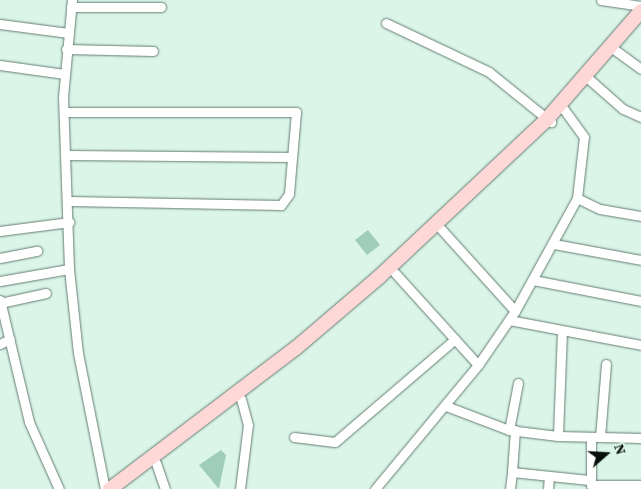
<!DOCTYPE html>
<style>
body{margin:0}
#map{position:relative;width:641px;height:489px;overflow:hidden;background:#dbf6e9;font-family:"Source Serif 4",serif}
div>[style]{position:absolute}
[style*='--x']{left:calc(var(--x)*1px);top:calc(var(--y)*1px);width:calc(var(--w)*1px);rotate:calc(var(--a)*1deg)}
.building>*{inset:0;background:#9fcdb9}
.roads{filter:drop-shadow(0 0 1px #657c72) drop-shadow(0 0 1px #657c72)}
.street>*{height:9px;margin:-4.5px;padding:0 4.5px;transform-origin:4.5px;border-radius:4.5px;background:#fff}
.primary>*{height:14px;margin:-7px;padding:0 7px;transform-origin:7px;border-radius:7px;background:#fed8d7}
span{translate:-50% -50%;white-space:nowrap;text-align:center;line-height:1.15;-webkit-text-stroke:4px #dbf6e9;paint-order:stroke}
.north{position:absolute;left:581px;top:429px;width:50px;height:50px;-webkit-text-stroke:4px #dbf6e9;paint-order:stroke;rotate:71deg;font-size:14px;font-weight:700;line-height:20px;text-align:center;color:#07100c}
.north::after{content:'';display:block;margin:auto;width:18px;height:22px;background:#07100c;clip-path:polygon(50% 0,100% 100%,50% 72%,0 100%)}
</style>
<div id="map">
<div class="building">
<div style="clip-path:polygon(368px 230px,380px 245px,367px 255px,355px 240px)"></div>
<div style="clip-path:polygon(221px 450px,226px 455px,219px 489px,199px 465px)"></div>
</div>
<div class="roads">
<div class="street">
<div style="--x:72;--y:0;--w:97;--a:95.3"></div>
<div style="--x:63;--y:97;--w:172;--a:88"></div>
<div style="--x:69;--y:269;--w:84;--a:83.9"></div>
<div style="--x:78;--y:353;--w:139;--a:78.8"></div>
<div style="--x:601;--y:0;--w:40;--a:8.5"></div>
<div style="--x:71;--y:7;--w:90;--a:0"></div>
<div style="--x:386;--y:23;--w:114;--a:25.4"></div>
<div style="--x:489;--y:72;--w:80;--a:38.9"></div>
<div style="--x:0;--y:24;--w:69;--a:7.5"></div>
<div style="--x:66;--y:49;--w:87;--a:1.3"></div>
<div style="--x:615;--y:50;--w:32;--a:36"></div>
<div style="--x:0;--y:65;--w:65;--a:8"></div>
<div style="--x:590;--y:80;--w:44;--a:41.3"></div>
<div style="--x:623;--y:109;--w:20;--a:24"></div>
<div style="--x:64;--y:112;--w:232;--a:0"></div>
<div style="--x:296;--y:112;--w:82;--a:94.9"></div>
<div style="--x:289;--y:194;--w:14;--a:126"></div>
<div style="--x:281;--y:205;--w:213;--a:-178.9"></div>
<div style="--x:68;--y:155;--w:224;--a:0.5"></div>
<div style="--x:577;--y:198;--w:25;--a:26"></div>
<div style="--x:600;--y:209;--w:42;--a:9.7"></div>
<div style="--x:441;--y:229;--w:110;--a:47.9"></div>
<div style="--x:0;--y:231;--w:70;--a:-7.4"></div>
<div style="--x:554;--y:244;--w:88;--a:10.4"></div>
<div style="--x:0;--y:258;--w:38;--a:-11"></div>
<div style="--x:395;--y:273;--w:124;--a:47.9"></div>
<div style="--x:533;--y:280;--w:110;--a:11"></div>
<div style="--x:0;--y:281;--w:70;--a:-9.9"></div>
<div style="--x:0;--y:300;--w:125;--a:76.6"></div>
<div style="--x:29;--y:422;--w:73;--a:65.9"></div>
<div style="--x:0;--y:303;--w:47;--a:-12.3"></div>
<div style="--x:509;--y:320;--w:134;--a:10.7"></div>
<div style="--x:562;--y:331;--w:105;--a:92.2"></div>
<div style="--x:558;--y:436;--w:42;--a:1.4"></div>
<div style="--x:0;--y:344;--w:11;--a:-27"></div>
<div style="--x:606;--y:364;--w:73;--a:94.7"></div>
<div style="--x:600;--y:437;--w:41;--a:1.4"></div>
<div style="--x:518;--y:383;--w:48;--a:100.8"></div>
<div style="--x:509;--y:430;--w:49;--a:7"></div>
<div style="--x:446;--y:406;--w:67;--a:20.9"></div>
<div style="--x:515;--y:430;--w:42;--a:94.1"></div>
<div style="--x:512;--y:472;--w:77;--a:5.9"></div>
<div style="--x:294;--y:437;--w:41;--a:7"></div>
<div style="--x:335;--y:442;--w:158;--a:-40.6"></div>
<div style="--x:591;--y:437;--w:48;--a:90"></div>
<div style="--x:591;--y:485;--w:50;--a:0"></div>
<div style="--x:156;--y:463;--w:28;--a:71"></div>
<div style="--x:240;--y:489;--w:64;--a:-82.9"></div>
<div style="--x:248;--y:425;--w:27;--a:-105"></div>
<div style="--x:375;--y:489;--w:161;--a:-50.3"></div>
<div style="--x:478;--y:365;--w:65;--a:-55.6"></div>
<div style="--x:515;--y:311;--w:129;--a:-61.2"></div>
<div style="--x:577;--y:198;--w:61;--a:-83.5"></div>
<div style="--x:584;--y:137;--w:34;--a:-126"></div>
<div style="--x:510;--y:489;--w:17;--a:-83"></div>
<div style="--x:548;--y:489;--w:13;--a:-86"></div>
</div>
<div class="primary">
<div style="--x:110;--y:489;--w:233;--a:-37.2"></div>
<div style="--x:296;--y:348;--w:109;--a:-40.5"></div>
<div style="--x:379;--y:277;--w:231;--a:-43.2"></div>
<div style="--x:547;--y:119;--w:143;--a:-49"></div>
</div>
</div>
<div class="north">N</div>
</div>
